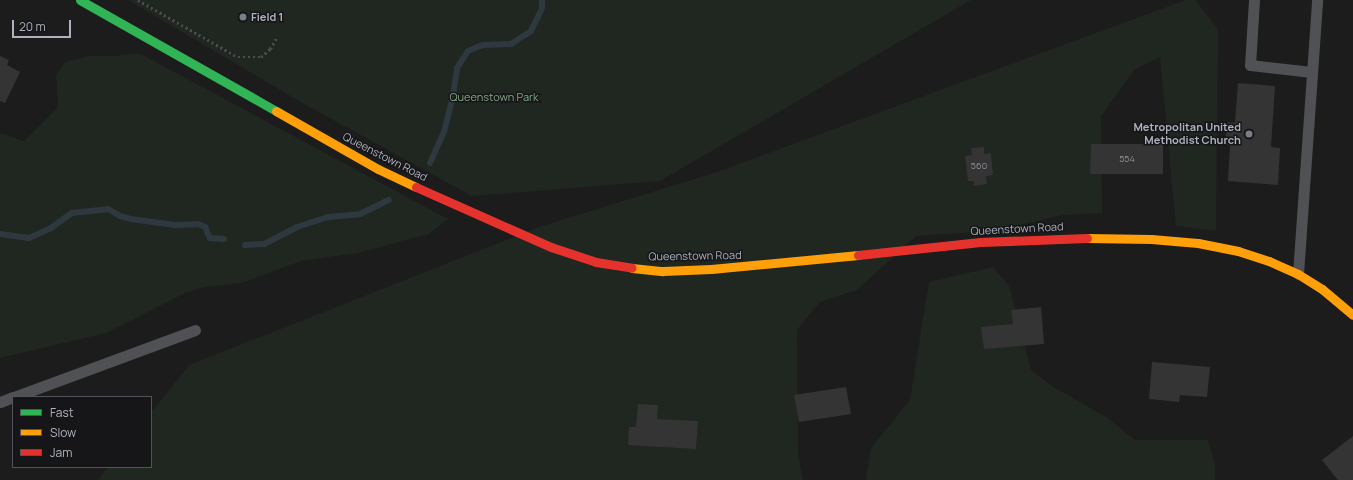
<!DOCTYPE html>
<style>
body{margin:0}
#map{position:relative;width:1353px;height:480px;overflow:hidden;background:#1c1c1c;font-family:Manrope,sans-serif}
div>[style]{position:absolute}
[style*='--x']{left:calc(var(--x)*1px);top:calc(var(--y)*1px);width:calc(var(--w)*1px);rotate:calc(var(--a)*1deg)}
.green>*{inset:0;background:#1f2720}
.stream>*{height:6px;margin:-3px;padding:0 3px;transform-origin:3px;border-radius:3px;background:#2e383f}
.building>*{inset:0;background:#343434}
.path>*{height:2.5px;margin-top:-1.25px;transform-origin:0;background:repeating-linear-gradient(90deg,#4c4d50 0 2px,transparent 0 5px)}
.lane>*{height:11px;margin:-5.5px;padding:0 5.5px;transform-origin:5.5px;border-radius:5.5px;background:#505155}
.fast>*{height:9px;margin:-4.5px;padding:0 4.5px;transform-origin:4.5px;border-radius:4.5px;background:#30b455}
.slow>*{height:9px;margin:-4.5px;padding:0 4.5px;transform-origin:4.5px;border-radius:4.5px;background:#ff9f0a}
.jam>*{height:9px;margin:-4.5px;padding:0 4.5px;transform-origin:4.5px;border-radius:4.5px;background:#e5322d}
.dots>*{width:11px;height:11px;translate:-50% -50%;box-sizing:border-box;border:2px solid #161618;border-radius:50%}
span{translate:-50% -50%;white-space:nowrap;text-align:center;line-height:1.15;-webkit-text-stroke:3px #161618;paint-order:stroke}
.number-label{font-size:9px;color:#8f929b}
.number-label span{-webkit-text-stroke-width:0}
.poi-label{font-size:11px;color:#adb2bd;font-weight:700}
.left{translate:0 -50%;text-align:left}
.right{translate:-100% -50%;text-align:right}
.park-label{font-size:11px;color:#83a985}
.street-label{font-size:11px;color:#adb2bd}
.legend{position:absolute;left:12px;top:396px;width:140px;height:72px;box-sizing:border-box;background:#161618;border:1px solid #52545a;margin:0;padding:5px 7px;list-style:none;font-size:12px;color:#adb2bd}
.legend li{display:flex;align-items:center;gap:8px;height:20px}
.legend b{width:20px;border:1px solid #52545a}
.scale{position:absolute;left:12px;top:20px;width:59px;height:18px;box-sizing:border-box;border:2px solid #adb2bd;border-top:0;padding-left:5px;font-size:12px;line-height:14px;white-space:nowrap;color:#adb2bd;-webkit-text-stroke:3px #161618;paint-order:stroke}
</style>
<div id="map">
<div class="green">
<div style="clip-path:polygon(128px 0,971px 0,660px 181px,472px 196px,304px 104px)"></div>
<div style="clip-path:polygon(1186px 0,1195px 0,1218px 29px,1216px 231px,1176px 226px,1160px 57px,1135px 69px,1101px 116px,1102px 213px,1063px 215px,993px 231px,916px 236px,857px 290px,820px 302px,797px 330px,798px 453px,803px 480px,98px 480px,108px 467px,151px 467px,151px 413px,189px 365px,542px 226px,714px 173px)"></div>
<div style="clip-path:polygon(139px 53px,448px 219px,429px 234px,358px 253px,301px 261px,242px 283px,204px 287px,187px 292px,106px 333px,0 358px,0 133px,24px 141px,58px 107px,56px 75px,65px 62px,89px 56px,114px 56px)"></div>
<div style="clip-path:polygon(993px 267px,1009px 286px,1031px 370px,1050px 385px,1106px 417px,1135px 440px,1208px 440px,1215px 465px,1215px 480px,866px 480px,871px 448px,910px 400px,929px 282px)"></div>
</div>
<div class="stream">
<div style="--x:430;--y:163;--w:34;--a:-66"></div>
<div style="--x:444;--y:132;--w:32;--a:-76"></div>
<div style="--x:452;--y:101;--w:33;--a:-81"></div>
<div style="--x:457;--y:68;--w:20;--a:-57"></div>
<div style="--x:468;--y:51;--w:16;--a:-22"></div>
<div style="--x:483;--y:45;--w:28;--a:-2"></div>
<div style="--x:511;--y:44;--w:24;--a:-33"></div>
<div style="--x:531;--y:31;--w:25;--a:-64"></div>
<div style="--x:542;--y:8;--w:8;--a:-90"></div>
<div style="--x:0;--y:234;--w:29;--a:8"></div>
<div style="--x:29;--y:238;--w:24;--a:-24"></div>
<div style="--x:51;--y:228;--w:26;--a:-36"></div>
<div style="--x:72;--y:213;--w:36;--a:-6"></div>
<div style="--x:108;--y:209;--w:14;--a:30"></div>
<div style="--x:120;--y:216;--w:11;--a:15"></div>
<div style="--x:131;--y:219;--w:44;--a:7.8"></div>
<div style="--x:175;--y:225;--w:23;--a:-2"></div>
<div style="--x:198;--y:224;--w:8;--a:23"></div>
<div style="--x:205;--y:227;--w:12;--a:66"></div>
<div style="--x:210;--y:238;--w:14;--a:4"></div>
<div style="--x:245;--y:245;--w:19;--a:-3"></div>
<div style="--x:264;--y:244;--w:37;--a:-27"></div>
<div style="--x:297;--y:227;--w:33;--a:-18"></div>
<div style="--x:328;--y:217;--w:32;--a:-5"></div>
<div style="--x:360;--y:214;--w:32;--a:-26"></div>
</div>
<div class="building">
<div style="clip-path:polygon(0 56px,9px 60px,7px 65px,20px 72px,5px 103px,0 101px)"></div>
<div style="clip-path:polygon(1238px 83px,1275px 86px,1271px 147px,1280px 148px,1278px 185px,1228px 181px,1230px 145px,1225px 145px,1227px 122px,1235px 123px)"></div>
<div style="clip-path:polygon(1091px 144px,1163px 144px,1163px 174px,1090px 174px)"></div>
<div style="clip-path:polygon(984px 147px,984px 154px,991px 153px,993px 175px,986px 176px,987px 184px,974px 186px,974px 181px,968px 181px,965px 156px,972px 155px,971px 148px)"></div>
<div style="clip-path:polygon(1041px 307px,1044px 344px,984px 349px,981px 327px,1013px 324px,1011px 310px)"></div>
<div style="clip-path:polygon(1152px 362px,1210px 367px,1207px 397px,1180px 395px,1179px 402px,1149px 399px)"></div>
<div style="clip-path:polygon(846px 387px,851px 414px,799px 422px,794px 395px)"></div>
<div style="clip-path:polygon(638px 404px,658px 405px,657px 419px,698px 421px,696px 449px,628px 445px,629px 427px,636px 427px)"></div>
<div style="clip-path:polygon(1353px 436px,1353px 480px,1338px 480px,1322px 460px)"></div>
</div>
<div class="path">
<div style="--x:138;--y:0;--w:115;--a:29.7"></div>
<div style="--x:238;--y:57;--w:23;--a:0"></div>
<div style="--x:261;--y:57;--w:12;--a:-42"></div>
<div style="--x:270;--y:49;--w:12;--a:-59"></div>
</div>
<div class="lane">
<div style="--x:1254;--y:0;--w:65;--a:93.5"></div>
<div style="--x:1250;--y:65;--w:62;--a:6.4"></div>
<div style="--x:1298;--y:274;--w:275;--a:-86"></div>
<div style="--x:14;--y:397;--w:193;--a:-20.3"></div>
<div style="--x:0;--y:402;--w:14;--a:-21"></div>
</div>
<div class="fast">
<div style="--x:80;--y:0;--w:225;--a:29.5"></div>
</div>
<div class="slow">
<div style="--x:276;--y:111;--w:117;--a:29.6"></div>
<div style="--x:378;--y:169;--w:42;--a:25.3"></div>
<div style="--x:1087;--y:238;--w:64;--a:0.9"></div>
<div style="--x:1151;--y:239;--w:47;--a:4.9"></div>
<div style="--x:1198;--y:243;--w:41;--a:11.3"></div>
<div style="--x:1238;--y:251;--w:33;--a:18"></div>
<div style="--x:1269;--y:261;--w:32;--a:24"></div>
<div style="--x:1298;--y:274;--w:28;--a:32"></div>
<div style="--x:1322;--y:289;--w:40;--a:40"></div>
<div style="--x:632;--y:268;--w:31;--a:6"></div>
<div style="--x:663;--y:271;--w:48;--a:-2.4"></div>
<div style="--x:711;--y:269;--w:148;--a:-5.4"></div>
</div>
<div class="jam">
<div style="--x:416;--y:187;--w:148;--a:24"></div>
<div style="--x:551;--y:247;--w:47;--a:18.4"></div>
<div style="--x:596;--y:262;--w:36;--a:9"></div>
<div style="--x:858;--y:255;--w:123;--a:-6.1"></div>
<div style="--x:980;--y:242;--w:107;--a:-2.1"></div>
</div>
<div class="dots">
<div style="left:243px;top:17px;background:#7a7e85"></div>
<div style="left:1249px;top:134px;background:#7a7e85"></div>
</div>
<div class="number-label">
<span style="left:1127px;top:159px">554</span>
<span style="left:979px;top:166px">560</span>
</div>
<div class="poi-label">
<span class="left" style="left:251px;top:17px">Field 1</span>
<span class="right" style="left:1241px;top:134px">Metropolitan United<br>Methodist Church</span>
</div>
<div class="park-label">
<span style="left:494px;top:97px">Queenstown Park</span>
</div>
<div class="street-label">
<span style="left:385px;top:157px;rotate:27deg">Queenstown Road</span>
<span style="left:1017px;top:229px;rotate:-3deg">Queenstown Road</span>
<span style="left:695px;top:256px;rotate:-1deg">Queenstown Road</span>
</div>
<ul class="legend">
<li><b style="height:5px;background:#30b455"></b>Fast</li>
<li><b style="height:5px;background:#ff9f0a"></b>Slow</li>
<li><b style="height:5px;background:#e5322d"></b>Jam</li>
</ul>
<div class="scale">20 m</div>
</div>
